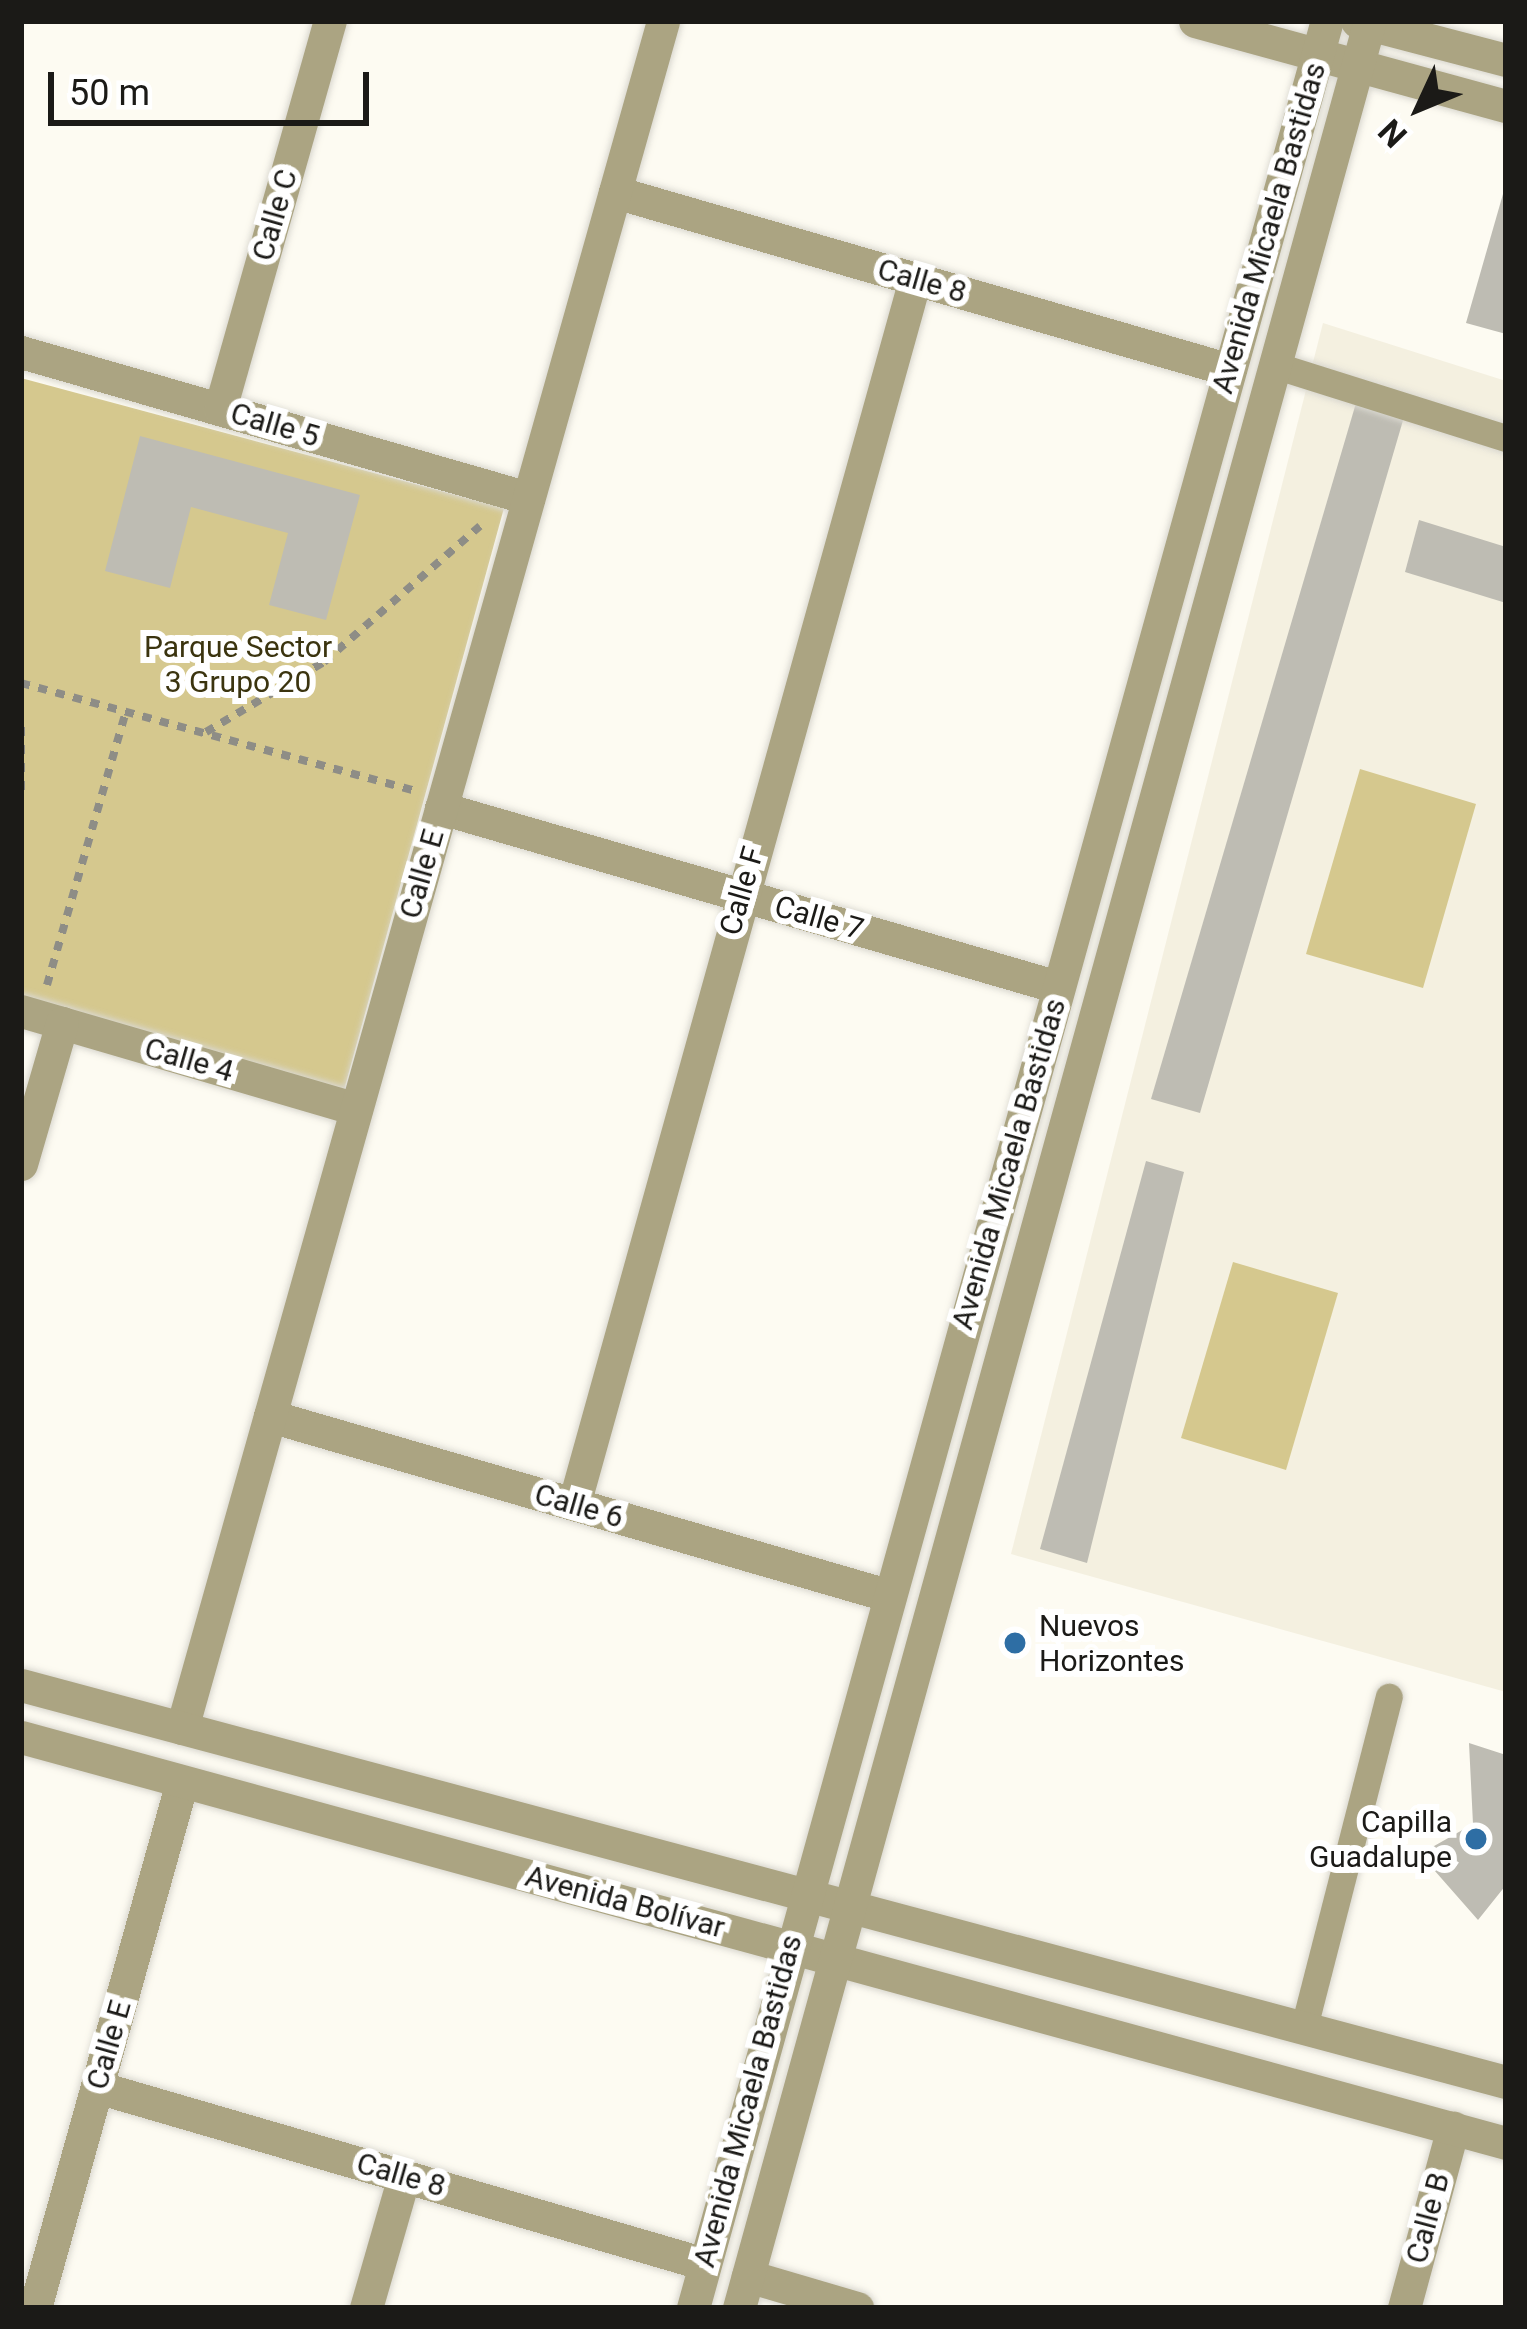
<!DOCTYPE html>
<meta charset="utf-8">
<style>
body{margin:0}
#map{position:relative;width:1527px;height:2329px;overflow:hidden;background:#fdfbf2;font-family:Roboto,sans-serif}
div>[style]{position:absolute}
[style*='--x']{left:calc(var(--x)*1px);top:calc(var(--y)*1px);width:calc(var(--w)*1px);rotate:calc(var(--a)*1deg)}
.built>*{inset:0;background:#f4f0e0}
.green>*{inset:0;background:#d5c88e}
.building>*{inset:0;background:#bebcb3}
.path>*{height:8px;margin-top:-4px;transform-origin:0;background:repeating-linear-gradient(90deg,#8e8d86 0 9px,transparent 0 18px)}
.roads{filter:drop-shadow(0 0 3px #d9d7cf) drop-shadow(0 0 3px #d9d7cf)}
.service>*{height:27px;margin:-13.5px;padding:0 13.5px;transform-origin:13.5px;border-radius:13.5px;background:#aba482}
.minor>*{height:33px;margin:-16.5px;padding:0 16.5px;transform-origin:16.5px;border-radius:16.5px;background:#aba482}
.tertiary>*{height:33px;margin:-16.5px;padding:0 16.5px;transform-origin:16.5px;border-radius:16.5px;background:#aba482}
.dots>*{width:33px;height:33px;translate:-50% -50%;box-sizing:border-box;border:6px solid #fff;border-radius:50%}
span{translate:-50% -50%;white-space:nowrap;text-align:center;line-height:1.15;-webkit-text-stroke:12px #fff;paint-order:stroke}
.street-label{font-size:30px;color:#1b1a17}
.park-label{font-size:30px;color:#3b340f}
.poi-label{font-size:30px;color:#1b1a17}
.left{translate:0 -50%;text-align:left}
.right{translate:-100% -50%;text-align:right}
.frame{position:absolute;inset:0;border:24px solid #1b1a17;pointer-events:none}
.north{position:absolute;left:1359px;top:48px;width:120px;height:120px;-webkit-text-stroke:9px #fff;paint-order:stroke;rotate:226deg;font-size:33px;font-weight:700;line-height:48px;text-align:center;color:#1b1a17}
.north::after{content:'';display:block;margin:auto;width:42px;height:54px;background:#1b1a17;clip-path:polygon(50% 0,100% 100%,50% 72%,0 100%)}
.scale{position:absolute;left:48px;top:72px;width:321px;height:54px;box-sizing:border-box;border:6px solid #1b1a17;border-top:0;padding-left:15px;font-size:36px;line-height:42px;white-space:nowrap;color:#1b1a17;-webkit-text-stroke:9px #fff;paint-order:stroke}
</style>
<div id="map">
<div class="built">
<div style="clip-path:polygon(1323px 323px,1506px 381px,1506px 1692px,1011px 1554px)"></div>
</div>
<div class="green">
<div style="clip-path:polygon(21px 378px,504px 508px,344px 1090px,21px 997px)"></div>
<div style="clip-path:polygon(1360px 769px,1476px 804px,1423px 988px,1306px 954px)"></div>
<div style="clip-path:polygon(1233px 1262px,1338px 1293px,1286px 1470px,1181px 1438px)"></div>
</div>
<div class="building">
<div style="clip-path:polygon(1505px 187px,1506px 187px,1506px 334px,1466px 323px)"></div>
<div style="clip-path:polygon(1356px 403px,1404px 417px,1200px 1113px,1151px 1099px)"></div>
<div style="clip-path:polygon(140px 436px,360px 495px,326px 620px,269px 605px,288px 533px,191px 507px,170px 588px,105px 571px)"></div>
<div style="clip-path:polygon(1419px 520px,1506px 547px,1506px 603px,1405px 572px)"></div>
<div style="clip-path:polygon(1146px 1161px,1184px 1172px,1087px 1563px,1040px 1549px)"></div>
<div style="clip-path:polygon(1469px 1743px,1506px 1755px,1506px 1885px,1478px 1920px,1420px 1854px,1473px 1824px)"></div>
</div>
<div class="path">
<div style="--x:21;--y:683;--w:406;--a:15.3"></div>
<div style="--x:21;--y:727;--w:65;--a:90"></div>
<div style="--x:206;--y:732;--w:137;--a:-30.7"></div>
<div style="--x:324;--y:662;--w:207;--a:-41.1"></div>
<div style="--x:47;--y:985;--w:284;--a:-73.9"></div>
</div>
<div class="roads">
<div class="service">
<div style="--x:1277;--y:366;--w:240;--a:17.5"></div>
<div style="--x:1304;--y:2027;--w:341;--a:-75.6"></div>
</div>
<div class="minor">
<div style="--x:615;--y:192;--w:640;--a:16.14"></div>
<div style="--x:21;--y:352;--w:528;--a:16.06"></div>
<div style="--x:220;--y:409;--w:403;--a:-74.2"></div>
<div style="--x:441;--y:808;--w:642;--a:16.18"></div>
<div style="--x:21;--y:1011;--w:349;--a:16.3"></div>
<div style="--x:21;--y:1164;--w:147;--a:-73.8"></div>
<div style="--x:270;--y:1416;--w:642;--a:16.18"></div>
<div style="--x:574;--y:1504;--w:1272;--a:-74.44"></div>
<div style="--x:182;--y:1728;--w:1773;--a:-74.26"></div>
<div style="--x:97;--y:2087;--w:633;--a:16.23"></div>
<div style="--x:748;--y:2276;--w:114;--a:16.4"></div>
<div style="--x:35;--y:2308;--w:546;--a:-74.39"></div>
<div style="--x:366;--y:2308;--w:137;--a:-73.9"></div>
<div style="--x:1404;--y:2308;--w:187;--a:-74.8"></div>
</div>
<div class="tertiary">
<div style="--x:1195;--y:21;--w:322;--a:15.3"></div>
<div style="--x:1357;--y:21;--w:154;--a:14.7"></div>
<div style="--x:21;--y:1685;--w:1537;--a:14.97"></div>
<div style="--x:21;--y:1737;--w:1540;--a:15.29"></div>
<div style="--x:693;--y:2308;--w:2373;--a:-74.51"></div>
<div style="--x:739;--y:2308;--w:2372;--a:-74.58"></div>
</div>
</div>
<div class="dots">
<div style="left:1015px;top:1643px;background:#2e6ea4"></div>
<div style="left:1476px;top:1839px;background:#2e6ea4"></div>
</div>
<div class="street-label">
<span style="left:275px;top:215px;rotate:-74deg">Calle C</span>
<span style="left:1269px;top:228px;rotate:-74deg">Avenida Micaela Bastidas</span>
<span style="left:922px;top:281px;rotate:16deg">Calle 8</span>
<span style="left:275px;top:425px;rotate:16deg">Calle 5</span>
<span style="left:422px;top:874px;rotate:-74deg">Calle E</span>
<span style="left:742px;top:891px;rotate:-74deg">Calle F</span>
<span style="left:819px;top:918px;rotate:16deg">Calle 7</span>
<span style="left:189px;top:1060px;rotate:16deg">Calle 4</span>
<span style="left:1009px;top:1164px;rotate:-74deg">Avenida Micaela Bastidas</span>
<span style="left:579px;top:1506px;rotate:16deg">Calle 6</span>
<span style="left:625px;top:1902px;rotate:15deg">Avenida Bolívar</span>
<span style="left:109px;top:2045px;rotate:-74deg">Calle E</span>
<span style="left:748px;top:2101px;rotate:-75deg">Avenida Micaela Bastidas</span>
<span style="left:401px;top:2175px;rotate:16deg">Calle 8</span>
<span style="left:1428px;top:2218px;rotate:-75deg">Calle B</span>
</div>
<div class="park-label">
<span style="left:238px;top:664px">Parque Sector<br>3 Grupo 20</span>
</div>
<div class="poi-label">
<span class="left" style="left:1039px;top:1643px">Nuevos<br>Horizontes</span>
<span class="right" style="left:1452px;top:1839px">Capilla<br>Guadalupe</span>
</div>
<div class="frame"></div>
<div class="north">N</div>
<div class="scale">50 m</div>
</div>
